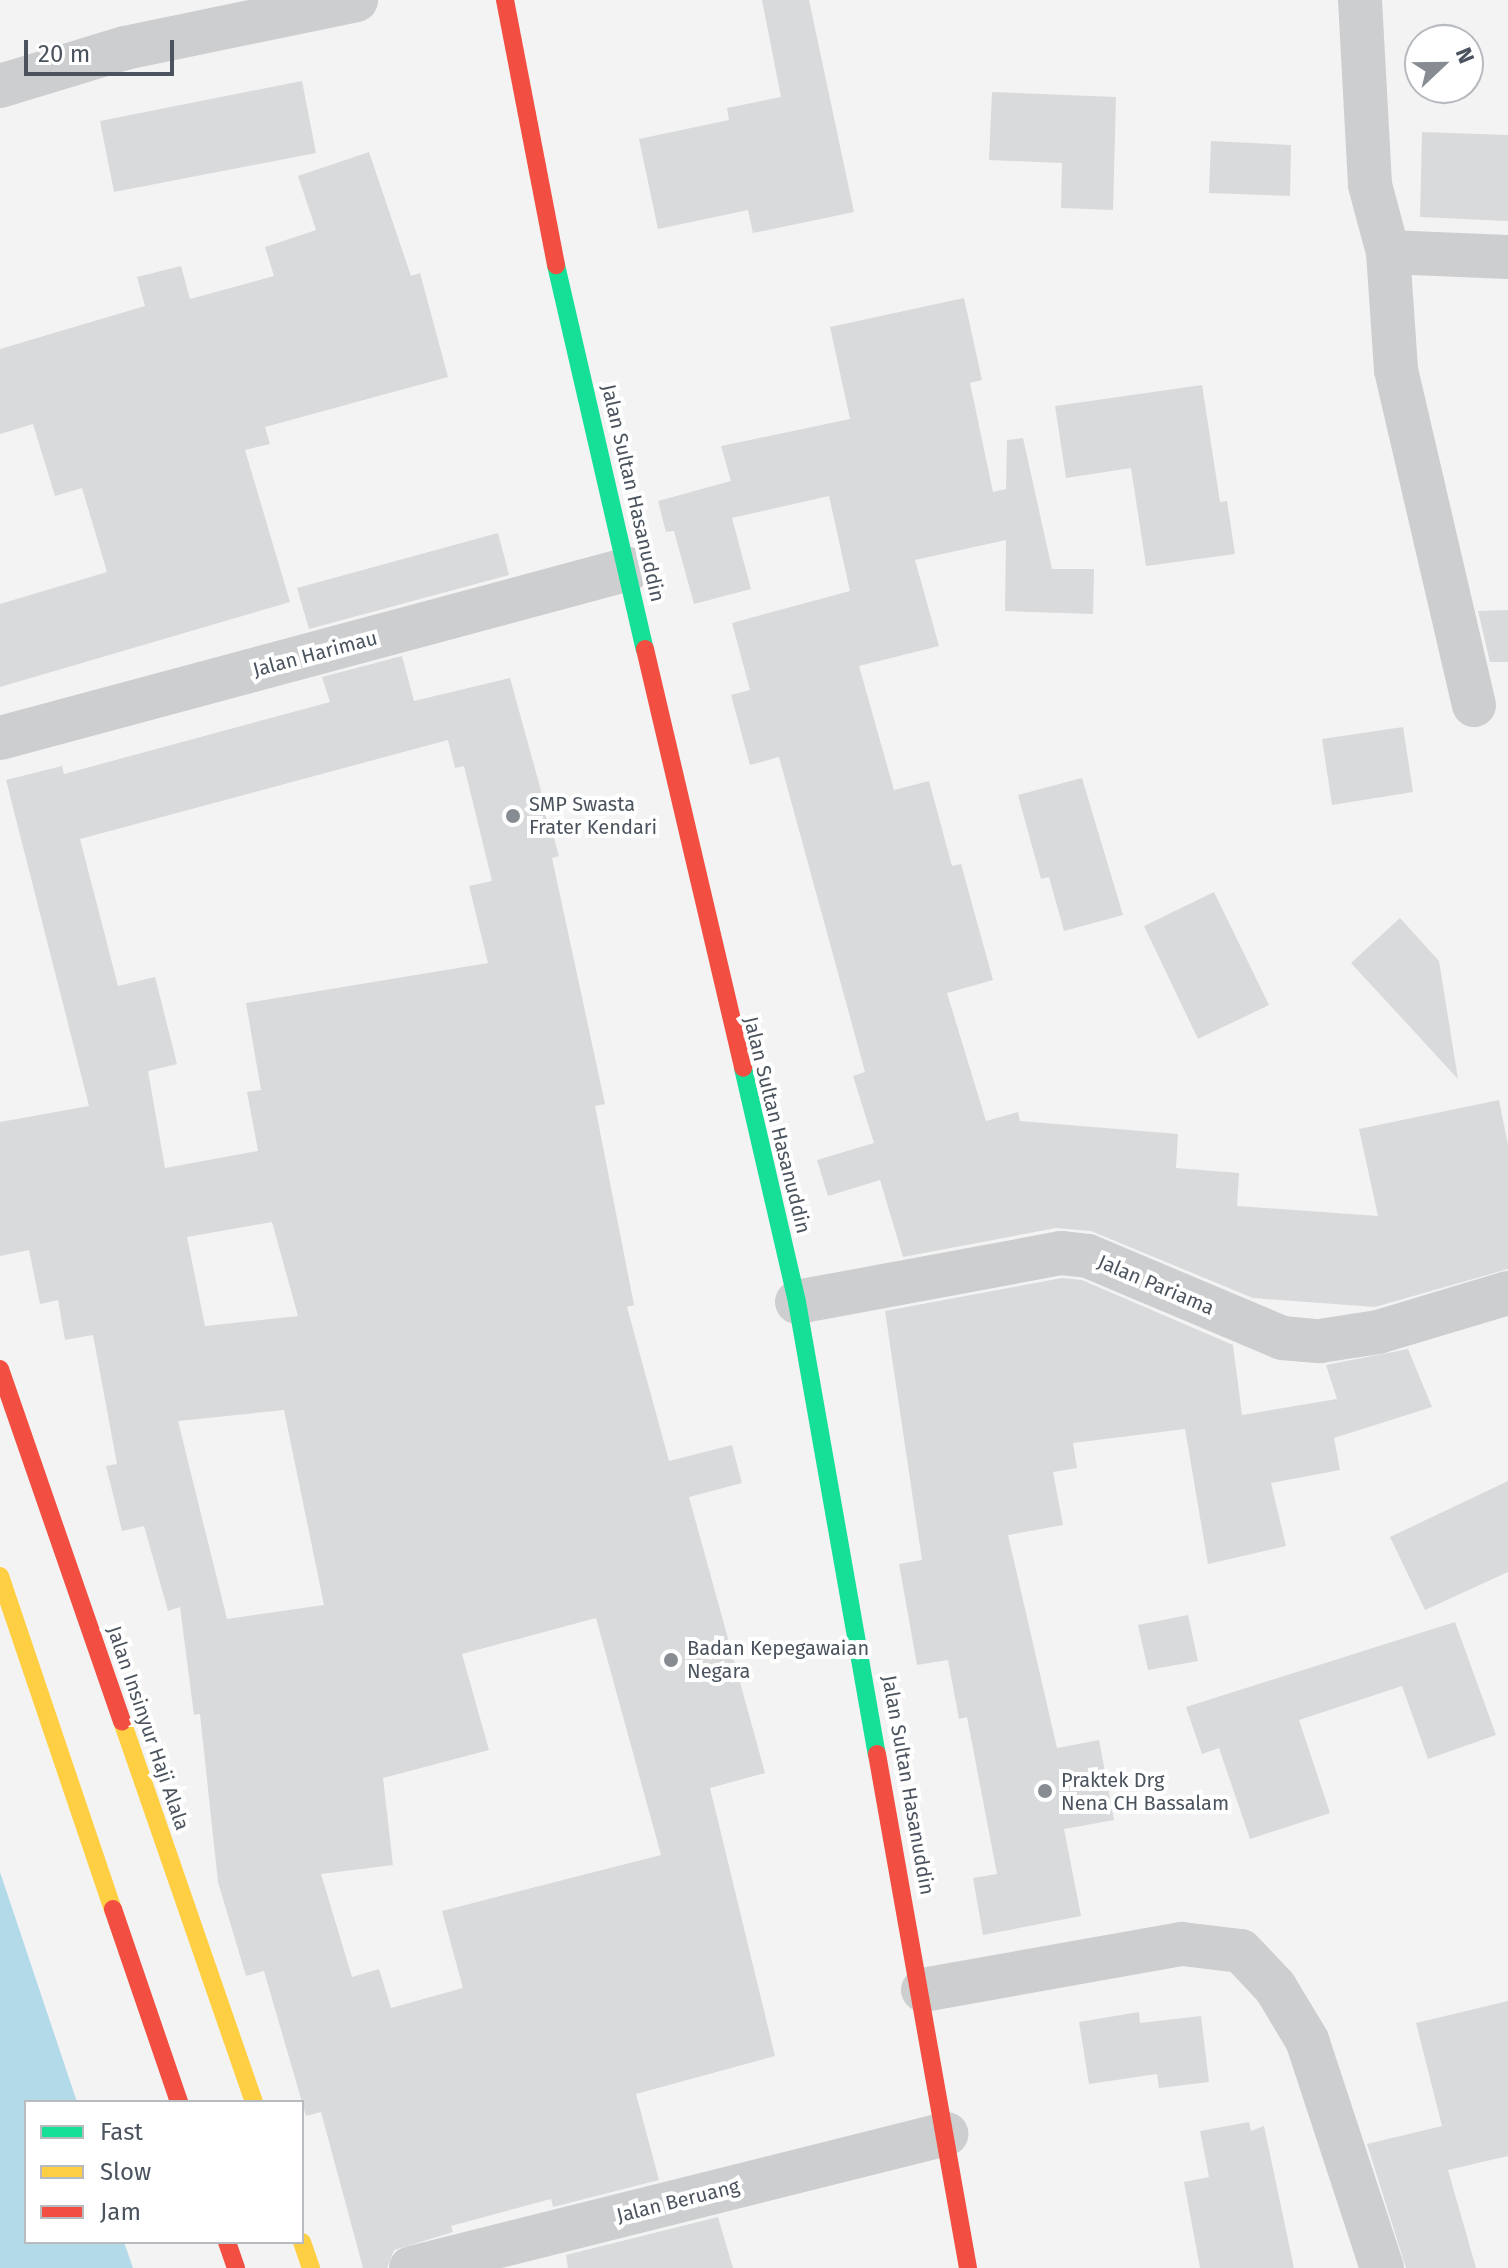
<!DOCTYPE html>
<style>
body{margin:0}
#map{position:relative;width:1508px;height:2268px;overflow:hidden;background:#f3f3f3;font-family:"Fira Sans",sans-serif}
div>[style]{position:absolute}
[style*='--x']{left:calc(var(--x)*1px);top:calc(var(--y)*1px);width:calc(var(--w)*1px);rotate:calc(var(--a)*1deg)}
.water>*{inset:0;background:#b3dae9}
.building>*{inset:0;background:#d9dadc}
.street>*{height:44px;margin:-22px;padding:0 22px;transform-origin:22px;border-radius:22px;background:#cdced0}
.fast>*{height:18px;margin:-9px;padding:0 9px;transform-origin:9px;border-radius:9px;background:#16e098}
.slow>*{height:18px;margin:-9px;padding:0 9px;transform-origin:9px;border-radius:9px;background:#ffcf43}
.jam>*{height:18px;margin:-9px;padding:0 9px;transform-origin:9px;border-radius:9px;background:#f24e42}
.dots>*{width:22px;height:22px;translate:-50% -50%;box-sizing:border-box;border:4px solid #fff;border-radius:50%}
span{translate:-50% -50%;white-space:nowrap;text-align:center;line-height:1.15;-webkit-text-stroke:8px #fff;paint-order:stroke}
.street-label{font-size:20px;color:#4b545e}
.poi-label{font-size:20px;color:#4b545e}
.left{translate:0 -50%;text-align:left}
.legend{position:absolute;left:24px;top:2100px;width:280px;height:144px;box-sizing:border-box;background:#fff;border:2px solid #b7bbbf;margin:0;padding:10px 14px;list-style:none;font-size:24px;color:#4b545e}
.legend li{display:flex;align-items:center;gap:16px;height:40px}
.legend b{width:40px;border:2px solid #b7bbbf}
.north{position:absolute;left:1404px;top:24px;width:80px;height:80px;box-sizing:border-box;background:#fff;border:2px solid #b7bbbf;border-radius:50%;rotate:68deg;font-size:22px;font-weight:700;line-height:32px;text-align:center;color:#4b545e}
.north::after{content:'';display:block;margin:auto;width:28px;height:36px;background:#868c92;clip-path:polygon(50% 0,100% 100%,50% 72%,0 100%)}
.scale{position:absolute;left:24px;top:40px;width:150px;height:36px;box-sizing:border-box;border:4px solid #4b545e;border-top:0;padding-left:10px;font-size:24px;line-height:28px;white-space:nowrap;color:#4b545e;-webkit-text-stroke:6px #fff;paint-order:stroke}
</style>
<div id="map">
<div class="water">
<div style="clip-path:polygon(0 1872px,77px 2102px,26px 2102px,26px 2242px,124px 2242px,133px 2268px,0 2268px)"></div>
</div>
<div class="building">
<div style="clip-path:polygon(762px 0,809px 0,854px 212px,753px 233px,748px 210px,658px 229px,639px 139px,729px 120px,727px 108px,781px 97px)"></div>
<div style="clip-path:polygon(302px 81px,316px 153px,114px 192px,100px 121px)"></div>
<div style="clip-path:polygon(992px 92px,1116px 97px,1113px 210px,1061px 208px,1062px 163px,989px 160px)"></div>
<div style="clip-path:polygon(1422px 132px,1508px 135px,1508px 221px,1420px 217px)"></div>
<div style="clip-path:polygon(1211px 141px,1291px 145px,1290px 196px,1209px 193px)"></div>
<div style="clip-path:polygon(369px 152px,411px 276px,420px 273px,448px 377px,265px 427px,270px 444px,245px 450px,290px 602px,0 687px,0 604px,107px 572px,82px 488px,55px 496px,33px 424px,0 434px,0 349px,145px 306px,137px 277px,181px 266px,190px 299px,274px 276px,265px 247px,316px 230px,298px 176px)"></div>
<div style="clip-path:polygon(964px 298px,982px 380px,970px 383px,993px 492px,1006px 489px,1007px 440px,1023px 438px,1052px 569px,1094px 569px,1093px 614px,1005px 611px,1006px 540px,915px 560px,939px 646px,859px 666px,894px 790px,929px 781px,952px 866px,961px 864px,993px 980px,947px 993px,986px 1121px,1018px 1112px,1020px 1121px,1178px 1134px,1176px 1168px,1239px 1173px,1237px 1206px,1378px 1216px,1359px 1129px,1499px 1100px,1508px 1145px,1508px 1269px,1375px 1307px,1253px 1298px,1091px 1231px,1056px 1228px,903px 1257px,880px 1180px,828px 1196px,817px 1160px,874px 1143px,853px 1076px,865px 1072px,779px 757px,750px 765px,731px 695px,750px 690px,732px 623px,850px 591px,829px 496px,732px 518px,751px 589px,694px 604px,674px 531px,666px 532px,658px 501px,731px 481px,721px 446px,850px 419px,830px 327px)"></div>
<div style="clip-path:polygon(1202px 385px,1220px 502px,1227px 501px,1235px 554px,1146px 566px,1131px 468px,1066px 478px,1055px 406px)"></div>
<div style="clip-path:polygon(498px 533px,509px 575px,309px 629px,297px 588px)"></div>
<div style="clip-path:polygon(1508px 610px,1508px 662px,1490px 662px,1478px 611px)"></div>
<div style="clip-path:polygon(evenodd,402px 656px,414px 701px,510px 678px,559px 856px,552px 858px,605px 1104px,595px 1106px,634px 1305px,627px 1307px,669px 1461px,732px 1445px,742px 1483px,689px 1497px,765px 1773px,710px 1788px,775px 2056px,636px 2094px,659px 2180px,553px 2207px,551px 2199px,451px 2226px,453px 2232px,394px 2250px,387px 2268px,363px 2268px,321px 2112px,306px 2116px,264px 1971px,246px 1976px,218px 1882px,200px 1714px,194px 1715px,180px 1607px,168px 1611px,144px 1526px,122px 1531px,106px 1466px,117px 1464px,93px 1335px,65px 1340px,58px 1300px,40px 1304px,29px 1250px,0 1256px,0 1122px,89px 1106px,6px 780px,62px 766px,64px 774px,330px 702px,322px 677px,402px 656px,448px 740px,455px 768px,464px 766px,492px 881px,469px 886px,488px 963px,246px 1003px,261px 1090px,247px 1092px,258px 1151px,165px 1168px,148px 1071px,177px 1064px,155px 977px,118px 986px,80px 839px,448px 740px,402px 656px,272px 1222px,298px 1316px,205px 1326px,187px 1237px,272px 1222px,402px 656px,284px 1410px,324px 1605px,227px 1619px,178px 1421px,284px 1410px,402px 656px,596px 1618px,661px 1855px,442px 1911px,463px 1988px,391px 2008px,379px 1969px,352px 1977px,321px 1874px,393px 1865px,383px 1778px,489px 1750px,462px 1654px,596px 1618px)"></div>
<div style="clip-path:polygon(1403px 727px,1413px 792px,1332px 805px,1322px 739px)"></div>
<div style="clip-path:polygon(1082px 778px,1123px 915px,1064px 931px,1049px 877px,1041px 879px,1018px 795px)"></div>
<div style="clip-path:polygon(1214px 892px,1269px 1005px,1198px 1039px,1144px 926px)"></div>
<div style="clip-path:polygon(1400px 918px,1439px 961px,1458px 1079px,1351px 963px)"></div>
<div style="clip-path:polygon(1062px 1278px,1082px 1280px,1233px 1345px,1242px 1415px,1337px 1399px,1326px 1365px,1408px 1349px,1432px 1407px,1334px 1438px,1340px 1470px,1271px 1483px,1286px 1546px,1208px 1564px,1185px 1429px,1073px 1443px,1077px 1468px,1053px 1472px,1063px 1525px,1008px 1535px,1057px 1748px,1099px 1740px,1114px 1820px,1064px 1829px,1081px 1916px,983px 1935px,973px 1878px,997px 1874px,967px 1717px,959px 1719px,948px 1660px,917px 1665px,899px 1564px,922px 1560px,885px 1311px)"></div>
<div style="clip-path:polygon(1508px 1481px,1508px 1572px,1425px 1610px,1390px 1537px)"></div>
<div style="clip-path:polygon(1188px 1615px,1198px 1661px,1148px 1670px,1138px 1625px)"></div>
<div style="clip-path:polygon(1455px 1622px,1496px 1735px,1428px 1759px,1402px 1686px,1299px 1720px,1330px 1813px,1250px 1839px,1219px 1748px,1202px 1754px,1186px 1707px)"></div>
<div style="clip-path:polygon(1508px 2001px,1508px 2156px,1448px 2170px,1476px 2268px,1406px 2268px,1367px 2144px,1442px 2126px,1416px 2023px)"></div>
<div style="clip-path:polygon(1139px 2012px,1140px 2023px,1201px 2016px,1209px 2082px,1159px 2088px,1157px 2074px,1089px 2084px,1079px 2022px)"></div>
<div style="clip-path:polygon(1249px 2122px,1251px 2131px,1264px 2126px,1294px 2268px,1200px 2268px,1184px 2182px,1209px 2177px,1200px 2131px)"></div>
<div style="clip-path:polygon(718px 2217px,733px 2268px,568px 2268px,566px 2255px)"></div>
</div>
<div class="street">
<div style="--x:1360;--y:0;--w:185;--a:86.9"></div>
<div style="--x:1370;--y:185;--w:69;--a:75"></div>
<div style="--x:1388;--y:252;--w:118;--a:86.1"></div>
<div style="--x:1396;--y:370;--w:344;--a:76.9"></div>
<div style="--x:0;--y:86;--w:131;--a:-16.9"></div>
<div style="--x:125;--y:48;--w:236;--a:-11.7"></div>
<div style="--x:1388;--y:252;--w:120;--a:2.4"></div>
<div style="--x:0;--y:738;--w:651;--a:-15.04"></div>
<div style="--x:797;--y:1302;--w:269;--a:-10.5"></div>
<div style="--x:1061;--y:1253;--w:27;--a:6"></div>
<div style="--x:1088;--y:1256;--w:211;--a:22.9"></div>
<div style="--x:1282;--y:1338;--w:38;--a:5"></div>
<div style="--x:1320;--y:1341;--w:59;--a:-8.8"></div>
<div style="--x:1378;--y:1332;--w:136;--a:-16.7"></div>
<div style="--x:923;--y:1990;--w:263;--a:-10.1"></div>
<div style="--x:1182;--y:1944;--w:59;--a:6.8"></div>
<div style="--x:1241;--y:1951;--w:50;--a:46.6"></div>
<div style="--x:1275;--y:1987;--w:62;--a:58.9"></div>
<div style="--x:1307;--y:2040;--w:240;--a:71.8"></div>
<div style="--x:411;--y:2268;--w:552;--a:-14.06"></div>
</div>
<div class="fast">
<div style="--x:556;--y:265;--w:394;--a:77"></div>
<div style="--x:743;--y:1068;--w:240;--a:77"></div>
<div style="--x:797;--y:1302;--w:459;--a:80"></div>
</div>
<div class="slow">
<div style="--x:0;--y:1576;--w:352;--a:71.3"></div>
<div style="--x:122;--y:1721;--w:403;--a:70.9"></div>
<div style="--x:302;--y:2242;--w:28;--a:71"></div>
</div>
<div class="jam">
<div style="--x:505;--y:0;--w:270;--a:79.1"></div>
<div style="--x:645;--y:649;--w:430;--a:76.8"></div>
<div style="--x:0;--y:1369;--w:373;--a:70.9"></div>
<div style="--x:877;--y:1754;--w:522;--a:79.96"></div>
<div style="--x:113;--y:1909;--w:204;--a:71.1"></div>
<div style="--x:227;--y:2242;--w:28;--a:71"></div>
</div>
<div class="dots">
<div style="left:513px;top:816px;background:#868c92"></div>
<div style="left:671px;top:1660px;background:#868c92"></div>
<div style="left:1045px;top:1791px;background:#868c92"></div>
</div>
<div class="street-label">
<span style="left:633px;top:493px;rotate:77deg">Jalan Sultan Hasanuddin</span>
<span style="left:315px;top:654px;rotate:-15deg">Jalan Harimau</span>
<span style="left:777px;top:1125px;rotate:76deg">Jalan Sultan Hasanuddin</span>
<span style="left:1156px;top:1285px;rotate:23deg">Jalan Pariama</span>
<span style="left:148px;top:1728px;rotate:71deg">Jalan Insinyur Haji Alala</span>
<span style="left:908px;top:1785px;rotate:80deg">Jalan Sultan Hasanuddin</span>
<span style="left:678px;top:2201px;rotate:-14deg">Jalan Beruang</span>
</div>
<div class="poi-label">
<span class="left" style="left:529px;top:816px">SMP Swasta<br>Frater Kendari</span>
<span class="left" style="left:687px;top:1660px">Badan Kepegawaian<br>Negara</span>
<span class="left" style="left:1061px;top:1792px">Praktek Drg<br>Nena CH Bassalam</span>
</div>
<ul class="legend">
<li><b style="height:10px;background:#16e098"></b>Fast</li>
<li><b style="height:10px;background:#ffcf43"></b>Slow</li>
<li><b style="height:10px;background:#f24e42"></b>Jam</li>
</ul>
<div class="north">N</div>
<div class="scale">20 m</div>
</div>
